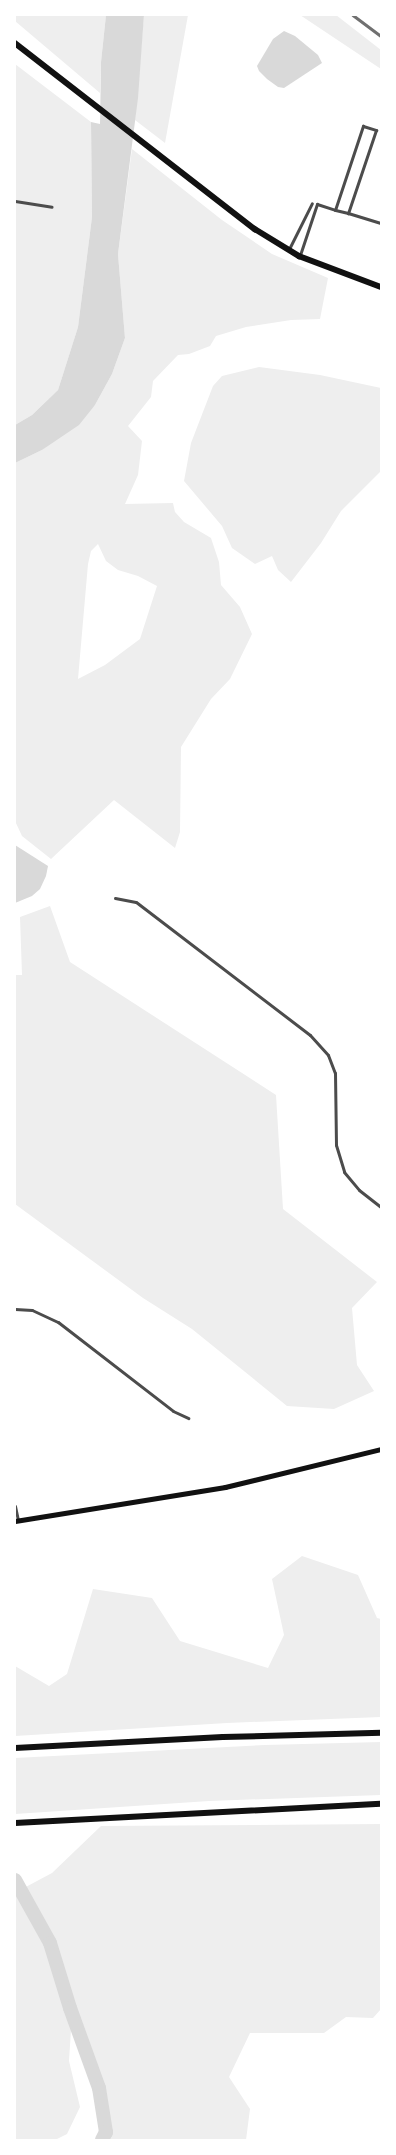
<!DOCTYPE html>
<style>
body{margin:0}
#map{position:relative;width:396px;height:2155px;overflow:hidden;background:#fff;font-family:Raleway,sans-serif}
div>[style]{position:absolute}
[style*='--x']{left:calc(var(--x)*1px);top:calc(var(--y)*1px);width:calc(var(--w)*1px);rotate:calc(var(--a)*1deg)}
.green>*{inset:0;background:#eee}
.water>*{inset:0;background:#d9d9d9}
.river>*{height:14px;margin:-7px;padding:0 7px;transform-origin:7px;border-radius:7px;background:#d9d9d9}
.minor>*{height:3px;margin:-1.5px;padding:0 1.5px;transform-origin:1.5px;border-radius:1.5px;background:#4c4c4c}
.secondary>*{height:5px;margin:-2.5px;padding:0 2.5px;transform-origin:2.5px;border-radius:2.5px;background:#111}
.primary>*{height:5.5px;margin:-2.75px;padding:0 2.75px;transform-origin:2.75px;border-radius:2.75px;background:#111}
.motorway>*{height:6px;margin:-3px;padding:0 3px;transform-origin:3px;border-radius:3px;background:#111}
.rail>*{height:2.5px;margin:-1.25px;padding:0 1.25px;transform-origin:1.25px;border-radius:1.25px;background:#707070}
span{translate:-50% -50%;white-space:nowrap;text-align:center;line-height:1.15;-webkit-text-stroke:4px #fff;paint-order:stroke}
.frame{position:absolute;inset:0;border:16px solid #fff;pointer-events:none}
</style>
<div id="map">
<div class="green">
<div style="clip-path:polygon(15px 15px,106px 15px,101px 62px,100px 93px,15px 21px)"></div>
<div style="clip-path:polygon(144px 15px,188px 15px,165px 143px,135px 120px)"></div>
<div style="clip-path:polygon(300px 15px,336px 15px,381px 50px,381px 69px)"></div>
<div style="clip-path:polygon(15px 64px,91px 122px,92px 217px,78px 327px,58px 390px,32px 415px,15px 425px)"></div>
<div style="clip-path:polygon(evenodd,132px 149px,222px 220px,272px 254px,328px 278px,320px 319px,291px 320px,246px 327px,216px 336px,210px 346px,189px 354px,178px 355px,153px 381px,151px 397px,128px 426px,142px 441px,138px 475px,125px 504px,173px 503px,175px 512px,184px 522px,211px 538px,219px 562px,221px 585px,240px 607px,252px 634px,230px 679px,211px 699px,181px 747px,180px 832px,175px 848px,114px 800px,51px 859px,22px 836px,15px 821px,15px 463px,42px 450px,95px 405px,112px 374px,125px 338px,118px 254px,132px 149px,98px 544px,106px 561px,118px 570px,138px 576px,157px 586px,140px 639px,105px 665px,78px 679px,88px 564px,91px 551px,98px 544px)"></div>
<div style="clip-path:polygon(259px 367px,320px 375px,381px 388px,381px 471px,341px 511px,321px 543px,291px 582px,278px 570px,272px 556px,255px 564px,232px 548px,222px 526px,184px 481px,191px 443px,213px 386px,222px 376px)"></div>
<div style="clip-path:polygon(50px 906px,70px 962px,276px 1095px,283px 1209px,377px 1282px,352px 1308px,357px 1365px,374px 1391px,334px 1409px,287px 1406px,192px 1329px,143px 1298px,15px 1204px,15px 975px,22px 975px,20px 917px)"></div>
<div style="clip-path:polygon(302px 1556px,358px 1575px,377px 1618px,381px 1619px,381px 1717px,227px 1723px,15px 1736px,15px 1666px,49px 1686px,67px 1674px,93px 1589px,152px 1598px,180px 1641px,268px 1668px,284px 1635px,272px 1579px)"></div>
<div style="clip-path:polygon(381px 1742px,381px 1795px,209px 1801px,15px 1814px,15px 1758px,265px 1745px)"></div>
<div style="clip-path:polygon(381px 1824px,381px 2009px,373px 2018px,346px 2017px,324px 2033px,250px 2033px,229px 2077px,250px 2109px,246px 2140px,102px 2140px,106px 2132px,99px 2088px,72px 2014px,69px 2061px,80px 2107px,67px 2134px,55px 2140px,15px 2140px,15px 1880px,22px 1889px,52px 1873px,101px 1826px)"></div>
</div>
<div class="water">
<div style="clip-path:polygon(106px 15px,144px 15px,138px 98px,118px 254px,125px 338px,112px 374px,95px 405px,79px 425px,42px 450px,15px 463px,15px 425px,32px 415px,58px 390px,78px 327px,92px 217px,91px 122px,100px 124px,101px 62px)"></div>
<div style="clip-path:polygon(284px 31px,295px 36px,318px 55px,322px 63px,284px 88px,278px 87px,267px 79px,259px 71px,257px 66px,273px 39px)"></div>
<div style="clip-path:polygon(15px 845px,48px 866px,46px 876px,40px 889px,32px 896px,15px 903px)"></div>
</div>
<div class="river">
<div style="--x:15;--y:1880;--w:72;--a:60.9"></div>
<div style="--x:50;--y:1943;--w:68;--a:72.9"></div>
<div style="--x:70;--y:2008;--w:85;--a:70.1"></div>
<div style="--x:99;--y:2088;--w:45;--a:81"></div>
<div style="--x:106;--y:2132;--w:9;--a:117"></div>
</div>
<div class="minor">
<div style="--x:15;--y:201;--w:37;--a:9"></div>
<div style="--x:348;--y:213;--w:34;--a:17"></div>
<div style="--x:289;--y:249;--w:51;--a:-63.4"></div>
<div style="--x:300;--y:255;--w:54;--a:-71.6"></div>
<div style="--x:317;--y:204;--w:19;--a:18"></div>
<div style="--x:335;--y:210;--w:89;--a:-71.6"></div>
<div style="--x:363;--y:126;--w:14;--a:17"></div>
<div style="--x:376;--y:130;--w:88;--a:108.6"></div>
<div style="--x:348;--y:213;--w:13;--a:-167"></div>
<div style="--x:115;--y:898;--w:21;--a:11"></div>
<div style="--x:136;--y:902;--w:219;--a:37.4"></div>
<div style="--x:310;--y:1035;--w:27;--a:48"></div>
<div style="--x:328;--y:1055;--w:19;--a:69"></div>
<div style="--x:335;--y:1073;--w:72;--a:89.2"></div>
<div style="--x:336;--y:1145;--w:28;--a:73"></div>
<div style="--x:344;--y:1172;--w:23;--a:50"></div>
<div style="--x:359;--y:1190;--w:28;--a:38"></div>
<div style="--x:15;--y:1309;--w:17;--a:3"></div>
<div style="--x:32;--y:1310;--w:29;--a:25"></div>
<div style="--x:58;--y:1322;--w:145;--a:37.7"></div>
<div style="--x:173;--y:1411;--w:17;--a:25"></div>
<div style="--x:15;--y:1506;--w:14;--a:78"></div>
</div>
<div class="secondary">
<div style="--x:15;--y:1521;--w:213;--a:-9.2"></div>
<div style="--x:225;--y:1487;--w:161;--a:-13.7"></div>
</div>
<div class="primary">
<div style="--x:15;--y:43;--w:304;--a:37.8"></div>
<div style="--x:255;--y:229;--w:52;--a:31.5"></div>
<div style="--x:299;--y:256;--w:88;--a:20.7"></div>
</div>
<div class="motorway">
<div style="--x:15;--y:1748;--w:208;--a:-3"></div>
<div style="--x:223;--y:1737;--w:158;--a:-1.5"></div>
<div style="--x:15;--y:1823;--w:366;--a:-3"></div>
</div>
<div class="rail">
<div style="--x:353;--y:15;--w:35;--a:37"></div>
</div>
<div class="frame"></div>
</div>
